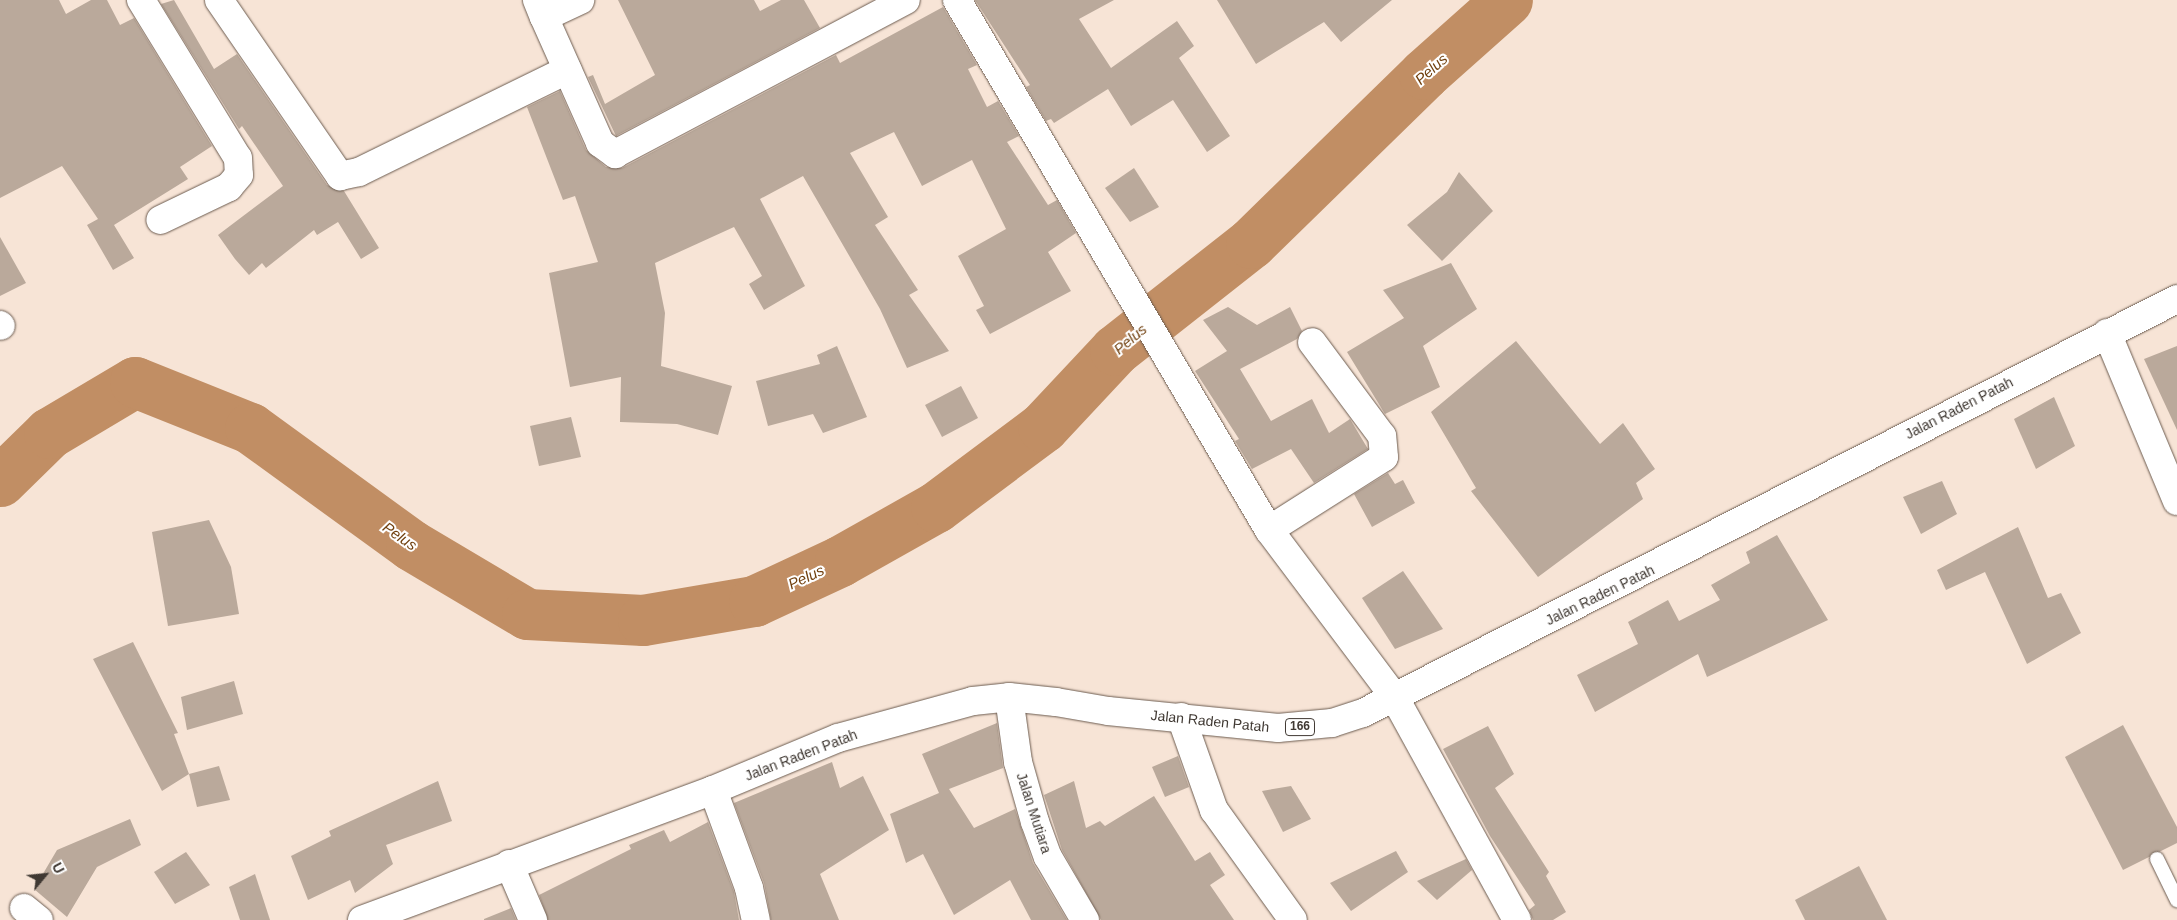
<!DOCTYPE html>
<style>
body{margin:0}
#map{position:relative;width:2177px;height:920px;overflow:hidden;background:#f7e4d6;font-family:Arial,sans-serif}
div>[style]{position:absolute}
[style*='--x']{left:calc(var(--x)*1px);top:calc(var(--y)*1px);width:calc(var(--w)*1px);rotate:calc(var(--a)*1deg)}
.river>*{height:51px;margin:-25.5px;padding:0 25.5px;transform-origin:25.5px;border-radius:25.5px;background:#c18e64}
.building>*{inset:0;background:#baa99b}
.roads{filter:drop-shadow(0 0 1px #6c5c50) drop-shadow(0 0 1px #6c5c50)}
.service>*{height:14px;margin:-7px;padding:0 7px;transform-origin:7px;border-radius:7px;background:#fff}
.minor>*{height:28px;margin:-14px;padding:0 14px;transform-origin:14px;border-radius:14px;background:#fff}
.tertiary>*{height:28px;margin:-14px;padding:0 14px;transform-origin:14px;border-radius:14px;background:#fff}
.primary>*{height:28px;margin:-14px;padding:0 14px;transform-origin:14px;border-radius:14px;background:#fff}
span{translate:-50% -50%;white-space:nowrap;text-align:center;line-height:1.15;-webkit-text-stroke:4px #fff;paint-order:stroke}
.shield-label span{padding:1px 4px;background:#fff;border:1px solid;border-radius:4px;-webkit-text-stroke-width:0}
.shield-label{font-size:12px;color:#403933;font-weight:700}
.street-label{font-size:14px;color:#403933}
.water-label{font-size:15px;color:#703f0d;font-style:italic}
.north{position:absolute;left:20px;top:850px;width:50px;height:50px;-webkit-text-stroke:4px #fff;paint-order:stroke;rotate:62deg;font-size:14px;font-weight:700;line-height:20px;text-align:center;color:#403933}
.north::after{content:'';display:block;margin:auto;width:18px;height:22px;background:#403933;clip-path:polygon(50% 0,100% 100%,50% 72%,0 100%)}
</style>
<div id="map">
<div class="river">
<div style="--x:0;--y:481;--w:69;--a:-44.4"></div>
<div style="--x:49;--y:433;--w:100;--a:-30.7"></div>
<div style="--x:135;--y:382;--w:124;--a:21.8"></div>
<div style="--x:250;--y:428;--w:199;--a:36"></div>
<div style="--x:411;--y:545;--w:135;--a:30.7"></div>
<div style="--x:527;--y:614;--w:116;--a:3"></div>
<div style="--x:643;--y:620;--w:113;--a:-9.7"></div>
<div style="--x:754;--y:601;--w:95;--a:-24.9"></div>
<div style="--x:840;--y:561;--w:110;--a:-29.4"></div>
<div style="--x:936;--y:507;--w:134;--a:-36.8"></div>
<div style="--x:1043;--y:427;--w:105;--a:-46.9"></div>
<div style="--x:1115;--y:350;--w:173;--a:-38.2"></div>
<div style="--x:1251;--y:243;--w:242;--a:-44.3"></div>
<div style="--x:1424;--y:74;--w:111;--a:-41.7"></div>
</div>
<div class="building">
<div style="clip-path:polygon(0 0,59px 0,66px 14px,91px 0,107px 0,120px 25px,134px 18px,212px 146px,180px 167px,188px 179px,114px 225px,134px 258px,113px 270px,87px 225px,98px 219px,62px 166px,0 198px)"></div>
<div style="clip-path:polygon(174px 0,214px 69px,237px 54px,327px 185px,344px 191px,379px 248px,361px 259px,338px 222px,317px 235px,314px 230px,266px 268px,262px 263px,249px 275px,235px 259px,218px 235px,283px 186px,242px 126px,239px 129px,161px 4px)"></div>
<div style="clip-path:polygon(618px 0,754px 0,760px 11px,781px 0,804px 0,820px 28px,616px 136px,588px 77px,593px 75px,605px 104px,655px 75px)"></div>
<div style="clip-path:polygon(975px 0,1114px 0,1079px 19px,1111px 68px,1177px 21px,1194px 46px,1179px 58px,1230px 136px,1207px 152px,1173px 100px,1131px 126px,1108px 89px,1054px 123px,1051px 119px,1046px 121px,1026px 87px,1030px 85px)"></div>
<div style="clip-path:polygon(1217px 0,1392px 0,1341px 42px,1324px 22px,1256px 64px)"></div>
<div style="clip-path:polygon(943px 7px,977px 65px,968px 69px,987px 107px,998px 101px,1019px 136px,1007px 142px,1048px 205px,1057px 200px,1076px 233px,1048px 252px,1071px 291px,990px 334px,976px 310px,984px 306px,958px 256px,1006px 229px,972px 160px,922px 186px,894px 132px,850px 153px,888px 217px,875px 225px,918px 290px,909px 295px,949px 351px,907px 368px,880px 309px,803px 176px,760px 199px,805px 286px,764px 310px,749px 284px,762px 276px,734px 227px,655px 263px,665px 313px,661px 366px,732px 386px,718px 435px,677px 424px,620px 422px,621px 377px,570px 387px,549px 273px,598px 262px,575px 196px,563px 200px,527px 107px,560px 91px,586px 150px,606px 167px,622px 168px,836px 55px,840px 63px)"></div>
<div style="clip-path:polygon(1134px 168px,1159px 207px,1130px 222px,1105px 188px)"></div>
<div style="clip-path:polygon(1459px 172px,1493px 211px,1442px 261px,1407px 225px,1447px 192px)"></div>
<div style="clip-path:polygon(0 237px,26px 283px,0 296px)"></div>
<div style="clip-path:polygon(1451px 263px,1477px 309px,1423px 346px,1440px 387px,1385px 414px,1347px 352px,1404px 318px,1383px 290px)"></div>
<div style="clip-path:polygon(1228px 307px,1257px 325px,1290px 307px,1302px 331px,1297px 339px,1240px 369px,1271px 421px,1312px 399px,1329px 433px,1350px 419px,1368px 449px,1314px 483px,1291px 449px,1252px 469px,1235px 441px,1239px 439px,1195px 371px,1227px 351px,1203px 320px)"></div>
<div style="clip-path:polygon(1516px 341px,1600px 444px,1623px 423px,1655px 469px,1636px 483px,1643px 499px,1538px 577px,1471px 491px,1476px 488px,1431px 412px)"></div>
<div style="clip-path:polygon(837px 346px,867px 417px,823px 433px,813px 414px,768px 426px,756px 381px,820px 364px,817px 355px)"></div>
<div style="clip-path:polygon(2177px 346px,2177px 430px,2144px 359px)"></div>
<div style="clip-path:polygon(961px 386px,978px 418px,942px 437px,925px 405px)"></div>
<div style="clip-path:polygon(2054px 397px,2075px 446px,2036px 469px,2014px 419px)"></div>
<div style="clip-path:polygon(571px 417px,581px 457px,539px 466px,530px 426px)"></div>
<div style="clip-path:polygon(1388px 473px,1395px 484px,1403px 480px,1415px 503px,1372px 527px,1354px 494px)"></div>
<div style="clip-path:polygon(1942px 481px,1957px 514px,1921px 534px,1903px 497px)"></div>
<div style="clip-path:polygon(209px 520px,231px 567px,239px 614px,168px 626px,152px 532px)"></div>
<div style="clip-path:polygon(2018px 527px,2048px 598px,2061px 593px,2081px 633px,2027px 664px,1985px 572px,1946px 590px,1937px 570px)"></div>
<div style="clip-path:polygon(1777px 535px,1828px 620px,1707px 677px,1698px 654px,1595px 712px,1577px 675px,1638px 644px,1628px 622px,1668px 600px,1679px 621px,1720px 600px,1711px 585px,1750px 563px,1746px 552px)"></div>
<div style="clip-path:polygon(1403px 571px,1443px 629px,1395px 649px,1362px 598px)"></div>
<div style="clip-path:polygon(133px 642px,178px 733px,174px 734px,189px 774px,162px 791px,93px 659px)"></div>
<div style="clip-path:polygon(234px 681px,243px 714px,187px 730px,181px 697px)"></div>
<div style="clip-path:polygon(997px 723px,1003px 768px,949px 789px,974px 828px,1015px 809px,1033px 863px,1067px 920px,1031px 920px,1010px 880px,954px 915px,923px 854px,906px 863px,890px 814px,939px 793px,922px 754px)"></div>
<div style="clip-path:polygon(2123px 725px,2177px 827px,2177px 843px,2123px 870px,2065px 757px)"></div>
<div style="clip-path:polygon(1488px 726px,1514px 774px,1495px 788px,1549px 872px,1546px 876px,1566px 912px,1553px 920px,1533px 920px,1529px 910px,1535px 905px,1490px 836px,1443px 749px)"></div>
<div style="clip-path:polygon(1178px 756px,1189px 787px,1165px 797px,1152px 767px)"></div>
<div style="clip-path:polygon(832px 762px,840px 788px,863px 776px,889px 830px,820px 874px,839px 920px,771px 920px,764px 883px,734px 803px)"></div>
<div style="clip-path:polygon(219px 766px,230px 800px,197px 807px,189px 774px)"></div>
<div style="clip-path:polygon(438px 781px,452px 821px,386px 845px,393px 864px,355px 893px,350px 880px,308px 900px,291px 856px,331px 836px,329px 831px)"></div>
<div style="clip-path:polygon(1074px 781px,1086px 828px,1100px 821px,1105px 826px,1154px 796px,1195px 861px,1210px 852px,1225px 875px,1210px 885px,1234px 920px,1101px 920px,1062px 850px,1044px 795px)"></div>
<div style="clip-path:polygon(1291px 786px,1311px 819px,1283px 832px,1262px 791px)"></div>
<div style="clip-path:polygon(130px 819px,141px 845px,97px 867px,67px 917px,34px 889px,57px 850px)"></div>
<div style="clip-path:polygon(708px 822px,734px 892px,739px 920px,548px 920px,539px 895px,631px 849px,629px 845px,664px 830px,670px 842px)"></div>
<div style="clip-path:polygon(1396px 851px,1408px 872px,1351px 911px,1330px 883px)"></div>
<div style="clip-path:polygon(186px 852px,210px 885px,175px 904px,154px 872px)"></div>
<div style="clip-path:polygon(1466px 859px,1472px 870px,1437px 900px,1417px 881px)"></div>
<div style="clip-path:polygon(1859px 866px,1887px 920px,1805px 920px,1795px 900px)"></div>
<div style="clip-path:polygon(255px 874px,270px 920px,240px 920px,229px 887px)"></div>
<div style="clip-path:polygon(511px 908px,516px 920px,484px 920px,484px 919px)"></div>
</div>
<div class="roads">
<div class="service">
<div style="--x:2157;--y:859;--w:46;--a:64"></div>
</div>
<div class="minor">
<div style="--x:141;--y:0;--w:185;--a:58.5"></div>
<div style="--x:238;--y:158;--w:17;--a:87"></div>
<div style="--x:239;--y:175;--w:16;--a:130"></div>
<div style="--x:229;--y:187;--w:76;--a:154.4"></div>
<div style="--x:219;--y:0;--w:214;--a:55.5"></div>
<div style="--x:340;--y:176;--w:19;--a:-12"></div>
<div style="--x:359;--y:172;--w:232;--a:-26.1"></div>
<div style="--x:537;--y:0;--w:18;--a:68"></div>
<div style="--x:544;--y:17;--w:40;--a:-25"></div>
<div style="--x:957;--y:0;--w:615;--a:59.52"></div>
<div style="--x:1269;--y:530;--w:210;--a:53.1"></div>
<div style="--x:1395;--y:698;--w:253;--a:61.2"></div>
<div style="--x:544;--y:17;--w:138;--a:66"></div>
<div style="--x:600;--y:143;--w:19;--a:36"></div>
<div style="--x:615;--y:154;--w:329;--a:-27.9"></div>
<div style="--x:0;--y:325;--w:1;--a:45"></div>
<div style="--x:1269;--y:530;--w:136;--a:-32.4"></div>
<div style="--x:1384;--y:457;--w:21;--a:-95"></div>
<div style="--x:1382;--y:436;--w:117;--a:-126.7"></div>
<div style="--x:1009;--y:697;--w:66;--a:82.1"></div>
<div style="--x:1018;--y:762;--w:62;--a:74.2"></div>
<div style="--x:1035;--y:822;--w:37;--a:70"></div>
<div style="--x:1048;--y:857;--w:73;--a:59.6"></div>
<div style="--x:1181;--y:717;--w:99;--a:70.5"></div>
<div style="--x:1214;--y:810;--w:135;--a:54.3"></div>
<div style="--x:713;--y:790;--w:104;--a:69.8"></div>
<div style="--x:749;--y:888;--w:33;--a:78"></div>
<div style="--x:509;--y:864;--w:61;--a:66.8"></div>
<div style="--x:24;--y:908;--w:19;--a:39"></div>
</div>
<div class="tertiary">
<div style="--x:2107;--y:333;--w:182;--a:67.4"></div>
</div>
<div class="primary">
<div style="--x:362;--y:920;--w:374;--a:-20.3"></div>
<div style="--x:713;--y:790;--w:135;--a:-22.6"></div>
<div style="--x:838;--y:738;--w:140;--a:-15.3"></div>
<div style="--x:973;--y:701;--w:36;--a:-6"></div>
<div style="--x:1009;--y:697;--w:47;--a:6.1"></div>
<div style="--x:1056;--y:702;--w:53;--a:9.8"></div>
<div style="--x:1108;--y:711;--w:171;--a:5.7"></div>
<div style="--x:1278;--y:728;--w:54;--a:-5.3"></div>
<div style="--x:1332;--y:723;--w:33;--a:-18"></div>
<div style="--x:1363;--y:713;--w:913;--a:-26.96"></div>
</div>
</div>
<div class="shield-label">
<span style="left:1300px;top:727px">166</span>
</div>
<div class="street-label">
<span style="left:1959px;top:408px;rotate:-27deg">Jalan Raden Patah</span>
<span style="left:1600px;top:595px;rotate:-26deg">Jalan Raden Patah</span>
<span style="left:1210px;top:721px;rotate:6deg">Jalan Raden Patah</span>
<span style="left:801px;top:755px;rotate:-21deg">Jalan Raden Patah</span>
<span style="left:1034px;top:813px;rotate:72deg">Jalan Mutiara</span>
</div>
<div class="water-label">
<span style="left:1431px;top:69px;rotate:-42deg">Pelus</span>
<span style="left:1130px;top:339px;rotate:-40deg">Pelus</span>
<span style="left:400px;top:536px;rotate:35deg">Pelus</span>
<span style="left:806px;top:577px;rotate:-25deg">Pelus</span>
</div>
<div class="north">U</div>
</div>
